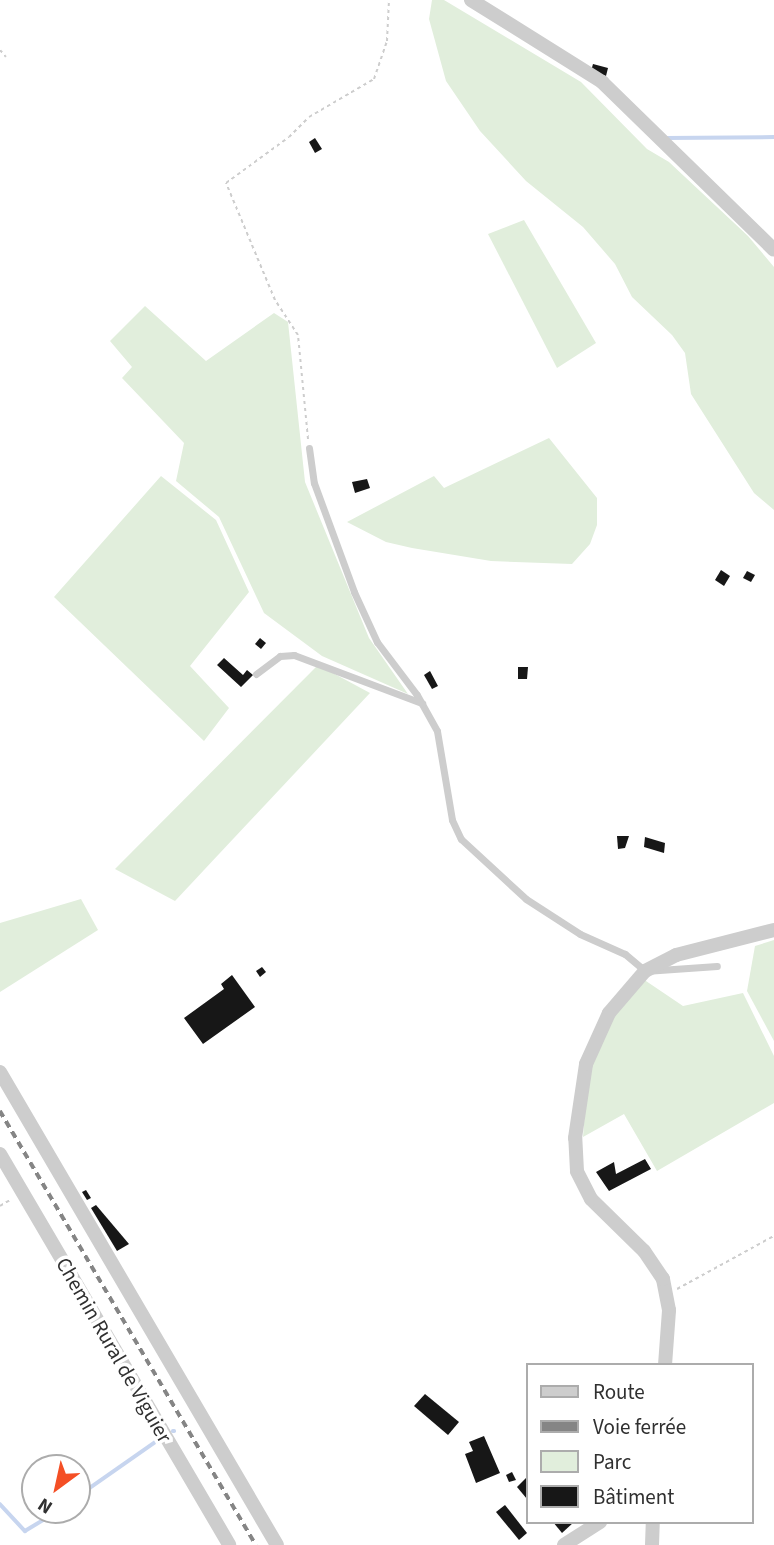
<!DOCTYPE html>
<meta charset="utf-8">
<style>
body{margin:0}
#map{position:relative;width:774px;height:1545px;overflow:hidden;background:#fff;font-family:"Source Sans 3",sans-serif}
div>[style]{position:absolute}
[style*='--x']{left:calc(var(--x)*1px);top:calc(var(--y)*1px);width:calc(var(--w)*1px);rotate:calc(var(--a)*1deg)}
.green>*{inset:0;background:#e1eedc}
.stream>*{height:3.5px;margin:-1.75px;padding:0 1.75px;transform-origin:1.75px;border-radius:1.75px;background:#c7d5ef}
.building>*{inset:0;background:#171717}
.path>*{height:2px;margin-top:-1px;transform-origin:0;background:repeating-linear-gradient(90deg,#cdcdcd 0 3.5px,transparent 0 7px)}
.service>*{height:7px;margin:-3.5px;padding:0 3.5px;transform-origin:3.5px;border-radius:3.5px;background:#cdcdcd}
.minor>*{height:14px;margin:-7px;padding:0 7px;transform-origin:7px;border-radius:7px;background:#cdcdcd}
.rail>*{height:3.5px;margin-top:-1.75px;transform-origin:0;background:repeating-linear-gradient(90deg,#858585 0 7px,transparent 0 12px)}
span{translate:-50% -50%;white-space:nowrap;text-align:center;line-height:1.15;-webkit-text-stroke:7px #fff;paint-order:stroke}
.street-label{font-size:21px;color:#303030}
.legend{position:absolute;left:526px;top:1363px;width:228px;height:161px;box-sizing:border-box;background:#fff;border:2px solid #acacac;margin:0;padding:9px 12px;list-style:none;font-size:21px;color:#303030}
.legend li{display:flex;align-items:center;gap:14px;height:35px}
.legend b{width:35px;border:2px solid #acacac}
.north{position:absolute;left:21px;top:1454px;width:70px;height:70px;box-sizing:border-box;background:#fff;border:2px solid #acacac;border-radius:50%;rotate:213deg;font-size:19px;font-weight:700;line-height:28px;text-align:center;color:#303030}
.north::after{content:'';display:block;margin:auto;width:24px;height:32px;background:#f44f25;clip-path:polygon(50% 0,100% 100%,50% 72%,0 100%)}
</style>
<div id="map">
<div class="green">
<div style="clip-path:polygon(432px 0,444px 0,581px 82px,647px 149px,669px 162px,748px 236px,774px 267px,774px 510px,754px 493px,691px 394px,685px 353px,672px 335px,632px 297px,615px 264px,583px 227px,526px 181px,480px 131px,446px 81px,429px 19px)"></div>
<div style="clip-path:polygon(524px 220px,596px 343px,557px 368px,488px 234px)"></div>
<div style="clip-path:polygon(145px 306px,206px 361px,274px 313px,288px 322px,305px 482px,369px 638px,408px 694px,322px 656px,264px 613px,219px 517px,176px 481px,184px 443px,122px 378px,132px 367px,110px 341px)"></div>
<div style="clip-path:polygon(549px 438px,597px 498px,597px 525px,590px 544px,572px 564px,491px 561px,412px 548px,386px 542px,347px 522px,434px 476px,444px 488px)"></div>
<div style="clip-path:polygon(161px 476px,216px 520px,249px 592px,190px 666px,229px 708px,204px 741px,54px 597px)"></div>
<div style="clip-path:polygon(318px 665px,370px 693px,175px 901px,115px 869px)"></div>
<div style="clip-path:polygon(81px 899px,98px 930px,0 992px,0 923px)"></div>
<div style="clip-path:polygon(774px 940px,774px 1041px,747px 991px,755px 946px)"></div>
<div style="clip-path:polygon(643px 979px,683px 1006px,743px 993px,774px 1056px,774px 1103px,657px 1171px,624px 1114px,583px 1137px,588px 1070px,616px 1012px)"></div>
</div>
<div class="stream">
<div style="--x:667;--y:138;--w:107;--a:-0.5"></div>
<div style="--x:173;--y:1431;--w:1;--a:0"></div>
<div style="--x:77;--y:1497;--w:98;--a:-35"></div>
<div style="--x:0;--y:1504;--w:37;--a:47"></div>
<div style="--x:25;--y:1531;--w:41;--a:-31"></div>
</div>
<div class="building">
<div style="clip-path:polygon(593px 64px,608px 68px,606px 76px,591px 71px)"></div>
<div style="clip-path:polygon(315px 138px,322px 149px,315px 153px,309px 142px)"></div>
<div style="clip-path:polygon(367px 479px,370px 488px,355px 493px,352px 482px)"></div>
<div style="clip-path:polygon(721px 570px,730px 576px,724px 586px,715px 580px)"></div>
<div style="clip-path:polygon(747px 571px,755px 575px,751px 582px,743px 578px)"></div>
<div style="clip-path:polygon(260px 638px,266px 643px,261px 649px,255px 644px)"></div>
<div style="clip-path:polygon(224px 658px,243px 675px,247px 670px,253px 675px,241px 687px,217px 665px)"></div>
<div style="clip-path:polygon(518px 667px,528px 667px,527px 679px,518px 679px)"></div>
<div style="clip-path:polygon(430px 671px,438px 686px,432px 689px,424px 675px)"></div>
<div style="clip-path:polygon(617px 836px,629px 836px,625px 848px,618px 849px)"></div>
<div style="clip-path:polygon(645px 837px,665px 843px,664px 853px,644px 847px)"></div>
<div style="clip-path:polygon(262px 967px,266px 972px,260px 977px,256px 971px)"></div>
<div style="clip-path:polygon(232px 975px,255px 1007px,203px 1044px,184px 1018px,224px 989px,221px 984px)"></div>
<div style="clip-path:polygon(645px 1159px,651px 1169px,609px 1191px,596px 1172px,614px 1162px,616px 1174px)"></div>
<div style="clip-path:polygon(86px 1190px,91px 1198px,87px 1200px,82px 1192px)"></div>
<div style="clip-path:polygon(96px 1205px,129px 1244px,117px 1251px,91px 1208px)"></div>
<div style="clip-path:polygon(425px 1394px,459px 1422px,448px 1435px,414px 1406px)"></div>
<div style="clip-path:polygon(484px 1436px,500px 1473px,476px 1483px,465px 1454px,473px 1451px,469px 1442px)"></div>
<div style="clip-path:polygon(512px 1472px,516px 1480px,509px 1482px,506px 1475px)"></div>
<div style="clip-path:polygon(527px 1477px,527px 1499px,517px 1487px)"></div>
<div style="clip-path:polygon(505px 1505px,527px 1533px,519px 1540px,496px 1512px)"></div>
<div style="clip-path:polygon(553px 1522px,574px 1522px,562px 1533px)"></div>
</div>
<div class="path">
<div style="--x:0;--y:50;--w:9;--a:49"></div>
<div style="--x:308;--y:439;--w:104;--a:-95.5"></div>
<div style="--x:298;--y:335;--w:42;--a:-123.3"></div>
<div style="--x:275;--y:300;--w:127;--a:-112.7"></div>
<div style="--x:226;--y:183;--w:78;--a:-36.1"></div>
<div style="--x:289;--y:137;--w:28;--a:-45"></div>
<div style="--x:309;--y:117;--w:75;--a:-30.3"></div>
<div style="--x:374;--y:79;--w:40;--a:-71.1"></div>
<div style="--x:387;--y:41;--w:41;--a:-87.2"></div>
<div style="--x:0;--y:1206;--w:12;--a:-31"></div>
<div style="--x:677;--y:1289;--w:111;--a:-28.7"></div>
</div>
<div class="service">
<div style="--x:309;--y:448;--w:35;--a:82"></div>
<div style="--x:314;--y:483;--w:116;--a:69.8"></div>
<div style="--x:354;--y:592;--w:55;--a:65.3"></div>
<div style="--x:377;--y:642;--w:66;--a:53"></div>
<div style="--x:417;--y:695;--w:41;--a:60.9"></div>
<div style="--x:437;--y:731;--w:90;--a:80.4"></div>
<div style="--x:452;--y:820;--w:21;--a:65"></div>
<div style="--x:461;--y:839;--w:88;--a:42.7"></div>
<div style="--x:526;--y:899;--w:64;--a:32.9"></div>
<div style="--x:580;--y:934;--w:49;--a:24"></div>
<div style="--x:625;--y:954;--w:26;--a:40"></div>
<div style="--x:645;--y:971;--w:72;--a:-4"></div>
<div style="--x:256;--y:674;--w:30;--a:-37"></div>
<div style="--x:280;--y:656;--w:14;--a:-4"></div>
<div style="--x:294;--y:655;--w:137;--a:20.6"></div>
</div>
<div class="minor">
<div style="--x:471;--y:0;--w:155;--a:32"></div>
<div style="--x:602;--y:82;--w:240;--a:44.3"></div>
<div style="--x:0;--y:1072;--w:548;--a:59.65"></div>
<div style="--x:0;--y:1154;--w:453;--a:59.6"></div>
<div style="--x:665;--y:1365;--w:55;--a:-85.8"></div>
<div style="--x:669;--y:1310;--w:32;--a:-101"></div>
<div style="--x:663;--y:1279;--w:34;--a:-124"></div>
<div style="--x:644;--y:1251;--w:74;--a:-135.5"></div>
<div style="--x:591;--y:1199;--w:31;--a:-117"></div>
<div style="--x:577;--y:1171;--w:33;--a:-93"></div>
<div style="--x:575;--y:1138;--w:75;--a:-81.5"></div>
<div style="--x:586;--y:1064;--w:56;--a:-65.7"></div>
<div style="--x:609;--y:1013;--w:55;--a:-49.4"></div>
<div style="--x:645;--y:971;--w:35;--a:-27"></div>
<div style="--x:676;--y:955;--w:101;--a:-14.3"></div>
<div style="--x:564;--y:1545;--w:43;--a:-32.6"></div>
<div style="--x:652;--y:1545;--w:23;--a:-88"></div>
</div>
<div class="rail">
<div style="--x:0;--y:1111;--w:504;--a:59.47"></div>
</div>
<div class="street-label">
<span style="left:114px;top:1350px;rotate:60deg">Chemin Rural de Viguier</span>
</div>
<ul class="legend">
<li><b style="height:9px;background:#cdcdcd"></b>Route</li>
<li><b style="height:9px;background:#858585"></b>Voie ferrée</li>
<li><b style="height:19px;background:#e1eedc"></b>Parc</li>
<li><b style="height:19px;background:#171717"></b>Bâtiment</li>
</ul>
<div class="north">N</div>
</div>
